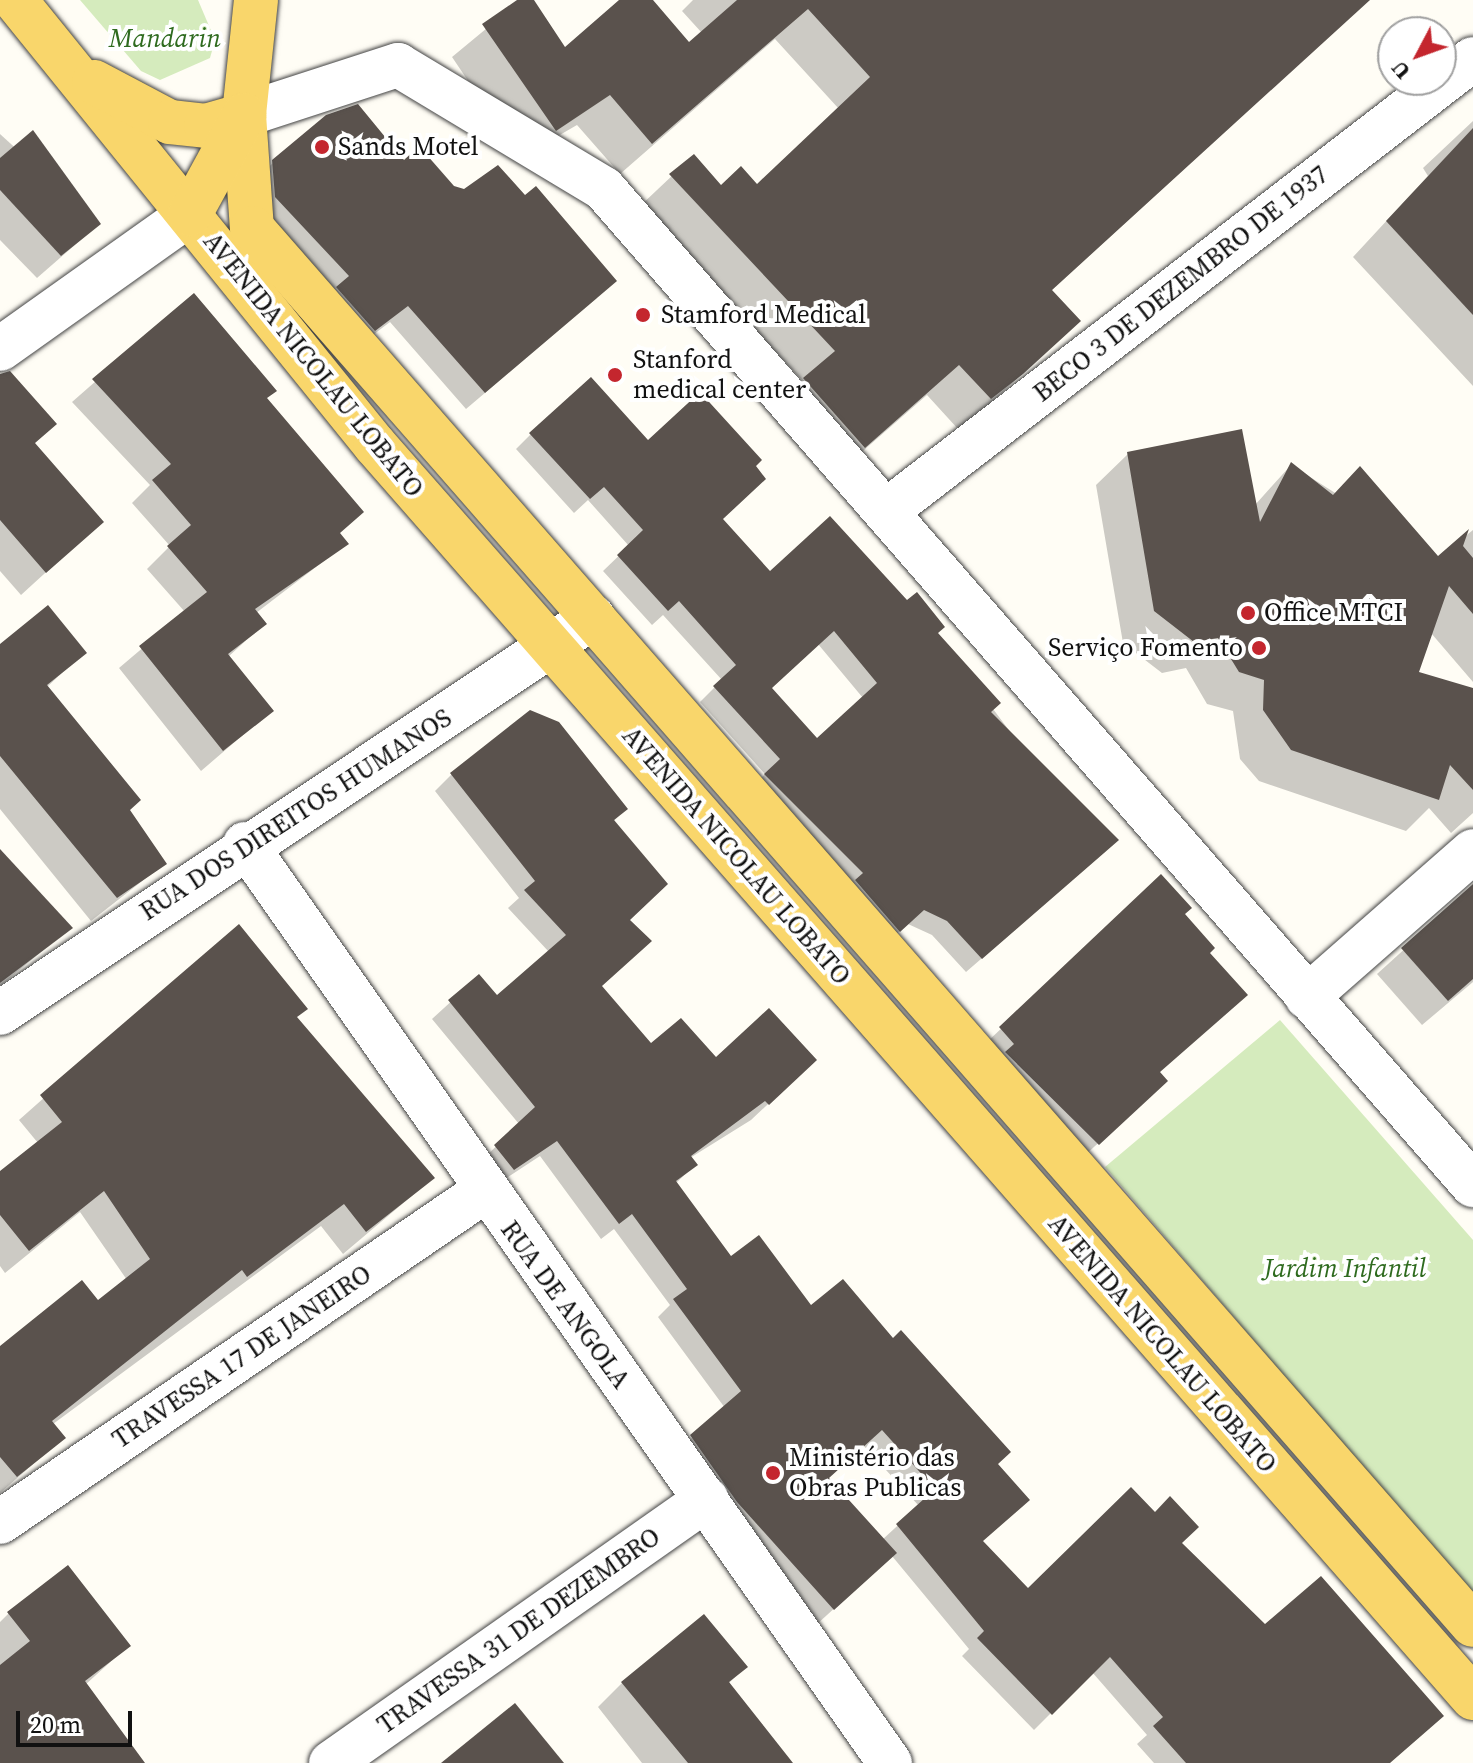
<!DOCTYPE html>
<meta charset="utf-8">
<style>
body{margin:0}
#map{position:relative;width:1473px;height:1763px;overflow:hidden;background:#fffdf5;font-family:"Source Serif 4",serif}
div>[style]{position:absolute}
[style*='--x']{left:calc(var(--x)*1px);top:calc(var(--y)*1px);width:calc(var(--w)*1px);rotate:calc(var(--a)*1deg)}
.green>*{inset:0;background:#d5ebbd}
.shadow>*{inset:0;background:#0003}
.building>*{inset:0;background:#5a524d}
.roads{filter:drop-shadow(0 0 2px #444) drop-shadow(0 0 2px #444)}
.minor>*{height:44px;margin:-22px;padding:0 22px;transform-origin:22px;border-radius:22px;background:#fff}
.tertiary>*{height:44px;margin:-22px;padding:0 22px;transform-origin:22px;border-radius:22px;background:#fff}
.primary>*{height:44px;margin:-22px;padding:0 22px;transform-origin:22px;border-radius:22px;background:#f9d66b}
.dots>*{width:22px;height:22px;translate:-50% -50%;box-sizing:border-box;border:4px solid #fff;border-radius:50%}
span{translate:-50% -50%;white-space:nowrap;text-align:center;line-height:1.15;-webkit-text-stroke:8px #fff;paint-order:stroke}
.park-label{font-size:26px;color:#2f6b1f;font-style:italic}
.poi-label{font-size:26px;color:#111}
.left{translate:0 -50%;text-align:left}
.right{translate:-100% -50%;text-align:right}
.street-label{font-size:26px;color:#111}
.north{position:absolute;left:1377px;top:16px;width:80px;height:80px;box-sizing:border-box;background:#fff;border:2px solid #a0a0a0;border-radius:50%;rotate:229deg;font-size:22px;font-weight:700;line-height:32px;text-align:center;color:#111}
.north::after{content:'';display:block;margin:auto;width:28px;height:36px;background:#c4262e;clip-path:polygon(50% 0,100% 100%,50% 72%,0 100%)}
.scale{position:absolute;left:16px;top:1711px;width:116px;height:36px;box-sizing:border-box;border:4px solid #111;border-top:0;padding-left:10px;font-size:24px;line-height:28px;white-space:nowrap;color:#111;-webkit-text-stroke:6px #fff;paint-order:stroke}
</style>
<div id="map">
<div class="green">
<div style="clip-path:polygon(80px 0,198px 0,215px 40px,210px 58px,160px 80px,141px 71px)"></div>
<div style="clip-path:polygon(1280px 1020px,1473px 1240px,1473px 1596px,1105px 1167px)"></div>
</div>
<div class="shadow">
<div style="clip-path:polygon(521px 0,532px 0,565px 50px,622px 0,650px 0,689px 44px,702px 33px,682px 11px,693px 0,1368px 0,1051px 291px,1078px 321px,989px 405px,958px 429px,927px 395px,832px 478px,773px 411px,803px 381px,639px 207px,693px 156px,721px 188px,757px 186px,839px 109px,775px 39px,620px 174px,577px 125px,520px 158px,452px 57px)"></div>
<div style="clip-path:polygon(1473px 121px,1473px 386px,1353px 257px,1428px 176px,1423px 168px)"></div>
<div style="clip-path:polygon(0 134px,99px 224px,37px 278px,0 240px)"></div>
<div style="clip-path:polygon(274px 162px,404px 162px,453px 188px,597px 298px,466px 409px,390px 322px,357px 347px,258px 215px,255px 180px)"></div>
<div style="clip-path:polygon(193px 296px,265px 399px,346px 544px,256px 613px,264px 624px,228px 657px,271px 711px,201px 771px,119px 668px,185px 612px,147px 569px,170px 546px,132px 503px,150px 485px,72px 402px)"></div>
<div style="clip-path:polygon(0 382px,33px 445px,101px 522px,21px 595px,0 571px)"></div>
<div style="clip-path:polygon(evenodd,531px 434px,721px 519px,770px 574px,936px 633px,1102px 854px,966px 972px,932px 935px,908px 924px,884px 945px,750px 790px,765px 774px,700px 702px,722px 680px,663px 615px,652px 625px,603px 571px,629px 546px,588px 500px,574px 513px,516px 449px,531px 434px,818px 644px,863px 698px,817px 740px,770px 689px,818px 644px)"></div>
<div style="clip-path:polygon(1128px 454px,1255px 505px,1291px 465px,1438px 558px,1473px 530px,1473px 682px,1431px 633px,1417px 673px,1473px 690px,1473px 813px,1451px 833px,1429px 808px,1406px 831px,1259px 781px,1240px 759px,1233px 711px,1207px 704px,1186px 668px,1162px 673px,1123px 643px,1096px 485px)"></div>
<div style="clip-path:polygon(0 646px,84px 652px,46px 688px,164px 864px,91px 921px,0 809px)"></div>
<div style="clip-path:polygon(evenodd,452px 774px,625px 809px,613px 822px,628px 921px,600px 987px,651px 1046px,798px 1076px,751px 1120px,690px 1158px,695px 1165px,675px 1184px,731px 1258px,811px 1308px,996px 1464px,981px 1542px,1028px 1591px,1180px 1543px,1388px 1763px,1154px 1763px,1137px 1744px,1147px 1735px,1092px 1672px,1034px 1730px,962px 1656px,969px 1649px,892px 1556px,816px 1625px,675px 1453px,725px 1408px,658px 1317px,670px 1305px,614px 1229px,601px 1239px,540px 1156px,496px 1185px,479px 1163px,519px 1124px,432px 1019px,479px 976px,497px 998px,549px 952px,508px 908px,519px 898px,435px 791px,452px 774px,864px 1446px,919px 1506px,882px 1540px,827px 1479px,864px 1446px)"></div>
<div style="clip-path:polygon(0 852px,70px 928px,0 986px)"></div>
<div style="clip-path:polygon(1161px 877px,1207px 953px,1151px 1095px,1083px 1157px,986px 1043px)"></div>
<div style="clip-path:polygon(1473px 887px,1473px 982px,1422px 1025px,1377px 974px)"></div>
<div style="clip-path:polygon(238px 926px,295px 1018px,433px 1178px,343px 1254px,321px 1226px,53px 1424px,63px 1438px,0 1493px,0 1349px,98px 1303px,127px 1280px,80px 1212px,5px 1273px,0 1266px,0 1174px,38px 1143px,19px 1120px)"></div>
<div style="clip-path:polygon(9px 1613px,128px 1646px,85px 1685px,143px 1763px,0 1763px,0 1622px)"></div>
<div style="clip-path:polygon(745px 1667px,728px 1684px,791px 1763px,642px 1763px,598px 1707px,622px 1683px)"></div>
</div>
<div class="building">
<div style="clip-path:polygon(517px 0,534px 0,565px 47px,619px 0,653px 0,689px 42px,737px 0,1370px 0,1052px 290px,1081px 321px,1023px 374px,991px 399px,959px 365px,865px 448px,803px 378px,835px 351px,669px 174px,694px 154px,721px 185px,741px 166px,757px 184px,870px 77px,808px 9px,652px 144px,610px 95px,556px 131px,482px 24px)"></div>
<div style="clip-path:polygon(358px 104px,404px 160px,419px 146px,454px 186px,464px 189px,498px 165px,525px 195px,536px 186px,617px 281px,485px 393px,408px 306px,375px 331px,336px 287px,349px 276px,275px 197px,272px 160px,326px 115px)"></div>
<div style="clip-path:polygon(1473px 128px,1473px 315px,1386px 221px)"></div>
<div style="clip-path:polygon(33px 130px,101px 224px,61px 256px,0 190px,0 158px)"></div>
<div style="clip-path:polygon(194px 293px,277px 391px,267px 398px,364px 512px,340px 533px,349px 544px,255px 609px,267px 624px,228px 654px,274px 711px,223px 751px,139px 646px,207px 592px,167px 546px,191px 525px,152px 480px,171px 464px,92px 379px)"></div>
<div style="clip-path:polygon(10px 371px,57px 424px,35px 443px,104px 522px,46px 573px,0 520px,0 374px)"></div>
<div style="clip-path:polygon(evenodd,591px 377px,648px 440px,700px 392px,762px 460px,756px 466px,766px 479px,723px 519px,770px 571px,830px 516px,907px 600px,917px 592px,945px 627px,938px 633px,1001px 703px,991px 712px,1119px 840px,982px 959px,947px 921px,924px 910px,900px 932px,855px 880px,863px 873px,764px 774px,780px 759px,713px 686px,736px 665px,679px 601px,668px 611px,617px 555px,643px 530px,604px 487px,590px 499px,529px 433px,591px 377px,834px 631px,877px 683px,817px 738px,772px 688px,834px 631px)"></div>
<div style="clip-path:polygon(1242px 429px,1260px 522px,1291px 462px,1333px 495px,1360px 466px,1438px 556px,1469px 529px,1463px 546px,1473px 558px,1473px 614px,1449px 586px,1419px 672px,1473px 688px,1473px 790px,1450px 765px,1439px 800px,1291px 750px,1263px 710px,1264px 680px,1239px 672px,1218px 638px,1194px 642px,1154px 611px,1127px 452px)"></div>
<div style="clip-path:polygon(48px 605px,87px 653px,47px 685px,141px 800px,130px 810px,167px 864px,117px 898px,0 756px,0 644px)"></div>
<div style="clip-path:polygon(530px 710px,559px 722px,628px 809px,614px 820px,668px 884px,630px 920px,652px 941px,602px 986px,651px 1043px,681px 1018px,716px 1057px,769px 1008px,817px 1060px,769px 1105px,765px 1101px,691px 1156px,698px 1165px,676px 1181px,731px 1256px,759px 1235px,811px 1305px,843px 1279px,893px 1338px,901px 1330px,1011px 1452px,998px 1464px,1030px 1500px,983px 1541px,1028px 1588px,1131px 1487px,1155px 1512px,1170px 1496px,1199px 1527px,1182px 1543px,1265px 1624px,1321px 1576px,1444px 1716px,1390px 1763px,1186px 1763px,1153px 1726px,1163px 1717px,1110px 1657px,1052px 1715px,977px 1638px,984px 1631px,896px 1524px,935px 1489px,882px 1430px,829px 1478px,897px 1553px,834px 1610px,737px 1502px,690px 1435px,741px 1391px,673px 1299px,687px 1289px,632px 1214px,619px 1224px,557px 1141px,514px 1170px,494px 1145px,535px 1107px,448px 1000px,479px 974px,497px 995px,566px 935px,524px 890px,535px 881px,450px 773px)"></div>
<div style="clip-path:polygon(0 849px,73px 928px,0 983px)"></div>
<div style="clip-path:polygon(1161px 874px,1192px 908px,1185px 914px,1215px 948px,1210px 953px,1248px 995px,1160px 1072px,1168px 1081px,1099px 1145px,1005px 1052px,1014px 1044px,999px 1027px)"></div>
<div style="clip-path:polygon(1473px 884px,1473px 979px,1448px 1001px,1401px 948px)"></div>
<div style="clip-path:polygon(239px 924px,308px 1009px,297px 1017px,435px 1178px,366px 1232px,344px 1204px,247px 1277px,242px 1270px,52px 1421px,66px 1438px,17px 1477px,0 1457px,0 1346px,82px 1280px,98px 1300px,150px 1259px,104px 1191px,29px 1251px,0 1215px,0 1171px,62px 1122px,40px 1095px)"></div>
<div style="clip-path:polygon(68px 1565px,131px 1646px,85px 1681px,145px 1763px,0 1763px,0 1665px,30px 1641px,7px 1612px)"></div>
<div style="clip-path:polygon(704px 1614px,748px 1667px,729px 1682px,793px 1763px,688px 1763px,621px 1682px)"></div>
<div style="clip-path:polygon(515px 1703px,564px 1763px,441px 1763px)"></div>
</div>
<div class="roads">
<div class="minor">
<div style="--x:0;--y:349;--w:233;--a:-35.4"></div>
<div style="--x:889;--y:509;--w:737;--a:-37.62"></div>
<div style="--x:1307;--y:997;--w:221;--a:-41.3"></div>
<div style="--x:0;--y:1522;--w:585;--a:-34.34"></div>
<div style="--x:331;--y:1763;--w:459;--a:-35.1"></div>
</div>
<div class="tertiary">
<div style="--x:244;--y:115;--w:162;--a:-18"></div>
<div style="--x:398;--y:65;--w:240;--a:31"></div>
<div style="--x:604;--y:189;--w:1322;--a:48.9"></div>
<div style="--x:245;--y:844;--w:1123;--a:54.94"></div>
<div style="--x:0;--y:1013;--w:713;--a:-33.73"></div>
</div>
<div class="primary">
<div style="--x:15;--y:0;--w:572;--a:51.03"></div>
<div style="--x:375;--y:445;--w:1666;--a:48.77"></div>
<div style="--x:256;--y:0;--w:116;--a:96"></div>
<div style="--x:244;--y:115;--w:113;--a:86"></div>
<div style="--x:252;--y:228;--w:1855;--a:48.85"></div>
<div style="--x:94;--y:82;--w:86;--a:27.8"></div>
<div style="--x:170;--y:122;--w:36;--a:6"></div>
<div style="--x:206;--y:126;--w:40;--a:-16"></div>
<div style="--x:190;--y:214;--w:113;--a:-61.4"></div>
</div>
</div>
<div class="dots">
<div style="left:322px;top:147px;background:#c4262e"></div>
<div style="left:643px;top:315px;background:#c4262e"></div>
<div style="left:615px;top:375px;background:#c4262e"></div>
<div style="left:1248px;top:613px;background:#c4262e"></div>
<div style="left:1259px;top:648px;background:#c4262e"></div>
<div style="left:773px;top:1473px;background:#c4262e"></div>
</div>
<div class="park-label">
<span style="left:165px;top:39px">Mandarin</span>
<span style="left:1345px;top:1269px">Jardim Infantil</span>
</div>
<div class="poi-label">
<span class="left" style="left:338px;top:147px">Sands Motel</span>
<span class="left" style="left:661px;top:315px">Stamford Medical</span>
<span class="left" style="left:633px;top:375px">Stanford<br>medical center</span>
<span class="left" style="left:1264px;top:613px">Office MTCI</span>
<span class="right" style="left:1243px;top:648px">Serviço Fomento</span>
<span class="left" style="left:789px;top:1473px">Ministério das<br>Obras Publicas</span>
</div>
<div class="street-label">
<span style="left:1181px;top:284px;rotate:-38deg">BECO 3 DE DEZEMBRO DE 1937</span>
<span style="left:313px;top:365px;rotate:51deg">AVENIDA NICOLAU LOBATO</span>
<span style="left:296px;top:815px;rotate:-33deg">RUA DOS DIREITOS HUMANOS</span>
<span style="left:736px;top:856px;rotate:49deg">AVENIDA NICOLAU LOBATO</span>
<span style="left:565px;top:1305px;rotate:54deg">RUA DE ANGOLA</span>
<span style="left:1162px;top:1344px;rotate:49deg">AVENIDA NICOLAU LOBATO</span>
<span style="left:242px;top:1357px;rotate:-34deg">TRAVESSA 17 DE JANEIRO</span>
<span style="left:519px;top:1631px;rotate:-35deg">TRAVESSA 31 DE DEZEMBRO</span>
</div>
<div class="north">U</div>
<div class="scale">20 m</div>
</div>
